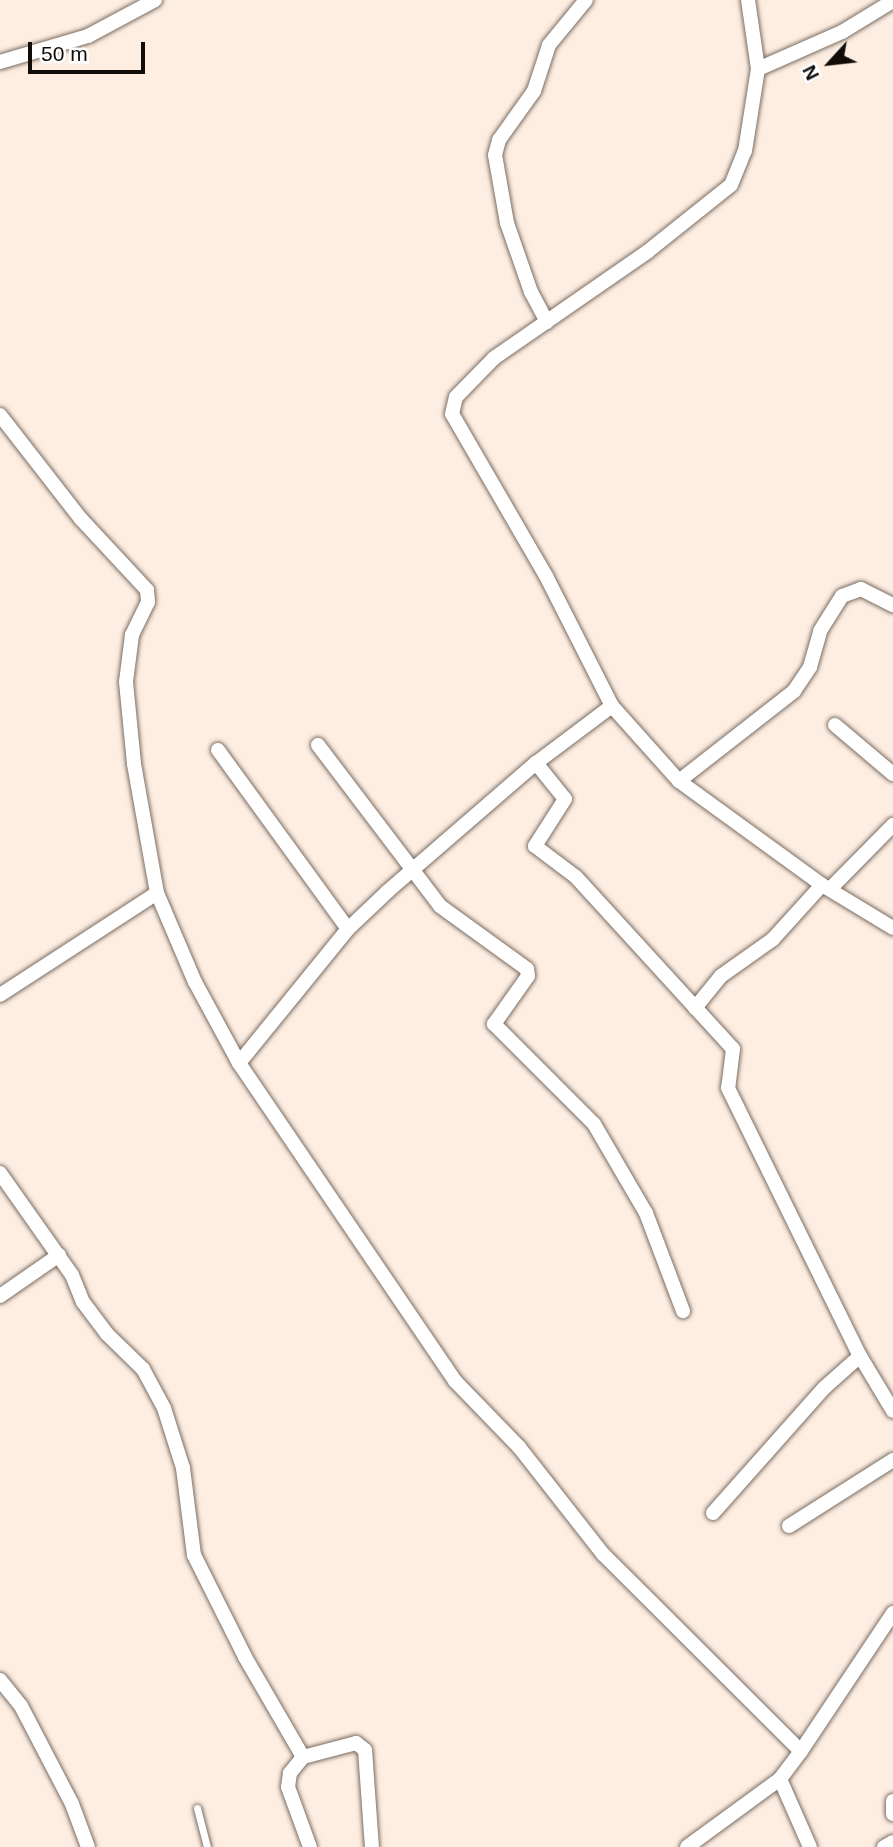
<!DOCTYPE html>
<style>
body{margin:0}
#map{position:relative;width:893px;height:1847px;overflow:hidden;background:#feeee2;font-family:Helvetica,sans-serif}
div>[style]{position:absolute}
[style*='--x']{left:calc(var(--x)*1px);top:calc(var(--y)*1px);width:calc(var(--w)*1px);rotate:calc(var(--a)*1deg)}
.roads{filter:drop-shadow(0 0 2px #7b6d62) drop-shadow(0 0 2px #7b6d62)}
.service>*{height:7px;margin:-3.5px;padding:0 3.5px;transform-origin:3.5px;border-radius:3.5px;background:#fff}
.minor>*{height:14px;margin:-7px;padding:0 7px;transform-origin:7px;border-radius:7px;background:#fff}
span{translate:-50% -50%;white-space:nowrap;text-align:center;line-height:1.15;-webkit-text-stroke:5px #fff;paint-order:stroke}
.north{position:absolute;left:795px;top:28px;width:70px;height:70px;-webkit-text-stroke:5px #fff;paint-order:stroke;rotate:243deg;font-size:19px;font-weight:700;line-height:28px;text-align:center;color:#110c08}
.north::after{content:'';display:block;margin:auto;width:24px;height:32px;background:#110c08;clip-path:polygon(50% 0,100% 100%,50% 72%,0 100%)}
.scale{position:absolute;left:28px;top:42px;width:117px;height:32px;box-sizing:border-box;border:4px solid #110c08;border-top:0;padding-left:9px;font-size:21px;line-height:24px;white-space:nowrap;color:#110c08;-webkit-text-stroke:5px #fff;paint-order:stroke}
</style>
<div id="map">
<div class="roads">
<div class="service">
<div style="--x:197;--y:1808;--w:40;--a:75.6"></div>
</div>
<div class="minor">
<div style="--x:0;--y:62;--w:92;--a:-16.5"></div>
<div style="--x:88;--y:36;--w:76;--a:-28.2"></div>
<div style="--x:758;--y:69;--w:92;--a:-23.8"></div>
<div style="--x:842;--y:32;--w:60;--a:-31.3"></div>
<div style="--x:547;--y:322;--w:34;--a:-118"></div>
<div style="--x:531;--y:292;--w:73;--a:-109.2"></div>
<div style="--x:507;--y:223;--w:69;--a:-100"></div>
<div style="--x:495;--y:155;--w:16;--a:-75"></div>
<div style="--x:499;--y:140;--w:60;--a:-54.5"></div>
<div style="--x:534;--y:91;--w:48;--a:-71.9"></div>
<div style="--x:549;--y:45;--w:58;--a:-50.6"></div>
<div style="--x:0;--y:415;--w:132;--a:52.1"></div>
<div style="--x:81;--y:519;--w:97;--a:47.1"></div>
<div style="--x:147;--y:590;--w:12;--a:85"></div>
<div style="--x:148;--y:602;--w:37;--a:116"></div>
<div style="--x:132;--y:635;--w:47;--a:97.3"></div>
<div style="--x:126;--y:682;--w:82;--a:84.4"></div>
<div style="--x:134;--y:764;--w:131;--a:79.9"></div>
<div style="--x:157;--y:893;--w:97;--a:66.9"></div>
<div style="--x:195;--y:982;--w:92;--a:61.5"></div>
<div style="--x:239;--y:1063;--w:384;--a:55.8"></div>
<div style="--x:455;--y:1381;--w:92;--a:45.9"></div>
<div style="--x:519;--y:1447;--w:136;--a:51.9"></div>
<div style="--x:603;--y:1554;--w:279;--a:44.9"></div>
<div style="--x:801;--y:1751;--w:166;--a:-56.3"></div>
<div style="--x:612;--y:706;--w:146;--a:-116.9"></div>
<div style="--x:546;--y:576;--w:187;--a:-120.1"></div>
<div style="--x:452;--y:414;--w:17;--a:-77"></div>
<div style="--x:456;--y:397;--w:54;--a:-45.7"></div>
<div style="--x:494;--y:358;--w:186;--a:-34.7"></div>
<div style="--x:647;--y:252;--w:107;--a:-38.6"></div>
<div style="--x:731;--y:185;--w:37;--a:-68"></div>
<div style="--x:745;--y:151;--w:83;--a:-81"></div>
<div style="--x:758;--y:69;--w:70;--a:-98.2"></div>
<div style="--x:835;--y:725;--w:76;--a:40.2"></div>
<div style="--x:318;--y:745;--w:202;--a:52.8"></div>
<div style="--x:440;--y:906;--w:107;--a:35.9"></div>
<div style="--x:527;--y:969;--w:7;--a:82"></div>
<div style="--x:528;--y:976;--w:59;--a:125.3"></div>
<div style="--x:494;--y:1024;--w:141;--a:45"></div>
<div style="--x:594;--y:1124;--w:103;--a:59.7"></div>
<div style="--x:646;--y:1213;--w:105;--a:69.3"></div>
<div style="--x:218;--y:750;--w:221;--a:54"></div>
<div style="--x:536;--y:763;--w:46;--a:51.1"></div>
<div style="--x:565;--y:799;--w:56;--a:122.6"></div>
<div style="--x:535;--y:846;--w:51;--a:37.1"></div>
<div style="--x:576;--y:877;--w:233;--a:47.6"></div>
<div style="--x:733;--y:1049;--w:39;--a:97"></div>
<div style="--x:728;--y:1088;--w:299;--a:63.8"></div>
<div style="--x:860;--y:1356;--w:64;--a:59"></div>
<div style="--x:679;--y:781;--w:146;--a:-38"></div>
<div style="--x:794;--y:691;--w:29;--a:-56"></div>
<div style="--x:810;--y:667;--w:37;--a:-74"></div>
<div style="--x:820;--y:631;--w:41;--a:-57.8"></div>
<div style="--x:842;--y:596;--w:20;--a:-20"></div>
<div style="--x:861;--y:589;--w:36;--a:27"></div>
<div style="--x:830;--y:889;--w:90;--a:-45.5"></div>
<div style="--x:0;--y:995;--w:187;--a:-33"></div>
<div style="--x:695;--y:1008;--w:41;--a:-50.9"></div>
<div style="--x:721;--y:976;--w:64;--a:-35.4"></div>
<div style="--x:773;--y:939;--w:73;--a:-47.8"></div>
<div style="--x:239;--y:1063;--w:173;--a:-50.9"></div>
<div style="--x:348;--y:929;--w:55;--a:-43.5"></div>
<div style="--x:388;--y:891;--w:196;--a:-40.9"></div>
<div style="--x:536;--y:763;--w:95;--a:-36.9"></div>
<div style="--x:612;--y:706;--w:101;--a:48.2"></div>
<div style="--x:679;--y:781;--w:177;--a:36"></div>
<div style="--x:822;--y:885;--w:83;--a:31.2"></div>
<div style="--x:0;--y:1173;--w:125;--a:54.8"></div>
<div style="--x:72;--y:1275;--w:29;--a:68"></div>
<div style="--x:83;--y:1302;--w:40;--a:53"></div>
<div style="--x:107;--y:1334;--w:50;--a:44.2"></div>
<div style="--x:143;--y:1369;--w:44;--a:61.7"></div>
<div style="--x:164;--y:1408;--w:63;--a:72.4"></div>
<div style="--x:183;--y:1468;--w:88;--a:82.8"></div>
<div style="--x:194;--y:1555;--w:114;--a:63.4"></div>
<div style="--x:245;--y:1657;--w:116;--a:59.9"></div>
<div style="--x:303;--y:1757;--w:55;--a:-14.8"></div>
<div style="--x:356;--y:1743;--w:11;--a:38"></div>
<div style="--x:365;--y:1750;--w:97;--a:85.9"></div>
<div style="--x:0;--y:1296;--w:72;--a:-34.8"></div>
<div style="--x:713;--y:1513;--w:167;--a:-48.4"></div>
<div style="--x:824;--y:1388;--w:48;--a:-41.6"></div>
<div style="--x:789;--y:1526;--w:123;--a:-32.4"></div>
<div style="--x:0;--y:1680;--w:33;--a:51"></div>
<div style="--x:21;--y:1706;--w:110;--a:62.5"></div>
<div style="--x:72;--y:1804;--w:46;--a:69.6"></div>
<div style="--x:303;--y:1757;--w:21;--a:129"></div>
<div style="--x:290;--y:1773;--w:14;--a:98"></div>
<div style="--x:288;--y:1787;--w:64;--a:69.9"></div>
<div style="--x:780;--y:1779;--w:74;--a:66.2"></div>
<div style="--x:893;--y:1801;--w:13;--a:90"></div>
<div style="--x:687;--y:1847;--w:115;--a:-36.2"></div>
<div style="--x:780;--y:1779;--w:35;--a:-53"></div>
<div style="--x:884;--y:1847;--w:10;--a:-29"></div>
</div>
</div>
<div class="north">N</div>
<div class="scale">50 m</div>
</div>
